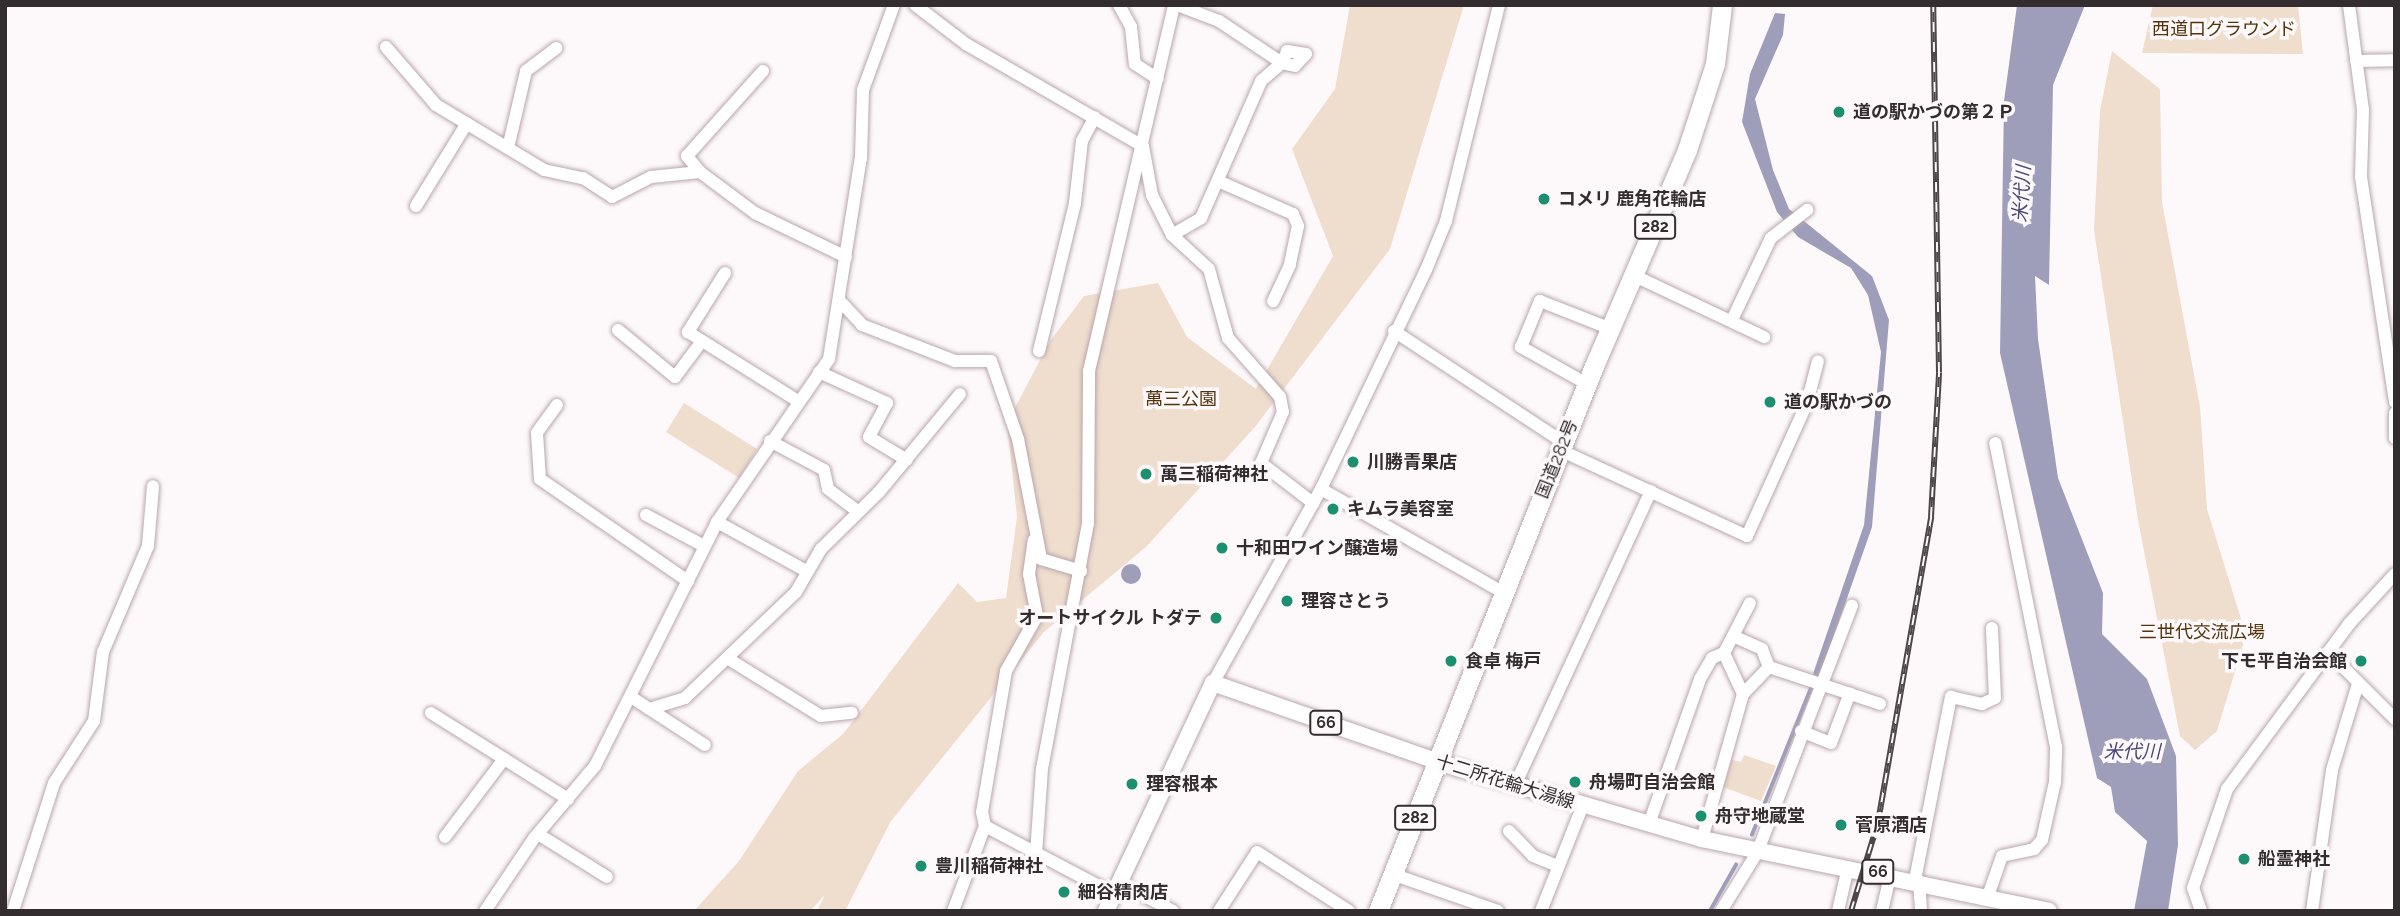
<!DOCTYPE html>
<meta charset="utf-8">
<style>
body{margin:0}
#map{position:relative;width:2400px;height:916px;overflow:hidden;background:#fdf9fb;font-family:Raleway,"Noto Sans JP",sans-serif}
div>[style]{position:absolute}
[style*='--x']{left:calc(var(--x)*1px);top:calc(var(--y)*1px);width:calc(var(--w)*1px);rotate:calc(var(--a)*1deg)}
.green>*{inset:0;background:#efddcd}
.water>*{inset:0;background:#9e9ebb}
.round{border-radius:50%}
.stream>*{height:3.5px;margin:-1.75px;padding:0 1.75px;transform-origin:1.75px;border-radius:1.75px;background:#9e9ebb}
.roads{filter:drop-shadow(0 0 2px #b9a6ad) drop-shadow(0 0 2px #b9a6ad)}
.minor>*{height:12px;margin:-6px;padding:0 6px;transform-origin:6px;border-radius:6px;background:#fff}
.major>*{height:16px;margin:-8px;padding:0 8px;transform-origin:8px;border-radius:8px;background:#fff}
.highway>*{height:19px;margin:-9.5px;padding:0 9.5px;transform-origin:9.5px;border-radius:9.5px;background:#fff}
.rail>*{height:6px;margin-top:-3px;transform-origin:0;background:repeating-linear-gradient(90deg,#fdf9fb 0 10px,#4d4749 0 20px);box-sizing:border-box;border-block:2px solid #4d4749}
.dots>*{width:19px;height:19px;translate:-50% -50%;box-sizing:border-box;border:4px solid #fdf9fb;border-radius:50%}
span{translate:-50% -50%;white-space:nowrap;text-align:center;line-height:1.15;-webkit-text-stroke:7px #fdf9fb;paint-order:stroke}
.shield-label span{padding:2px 5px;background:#fdf9fb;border:2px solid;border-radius:5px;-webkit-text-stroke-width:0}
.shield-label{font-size:16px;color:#342d2f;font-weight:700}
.park-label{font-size:18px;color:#54330b}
.poi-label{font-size:18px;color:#342d2f;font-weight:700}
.left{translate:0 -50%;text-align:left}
.right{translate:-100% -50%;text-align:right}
.street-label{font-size:18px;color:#342d2f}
.water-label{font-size:19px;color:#4c4a75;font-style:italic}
.frame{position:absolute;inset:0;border:7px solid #342d2f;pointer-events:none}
</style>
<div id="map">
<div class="green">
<div style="clip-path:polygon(1350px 5px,1464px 5px,1390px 249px,1255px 427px,1146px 547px,1044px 632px,891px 821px,845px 911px,817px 911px,825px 895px,810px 911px,694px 911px,739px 861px,798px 771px,843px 734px,958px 583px,977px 602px,1006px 598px,1017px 517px,1007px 423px,1050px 341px,1084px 296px,1158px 283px,1187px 337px,1256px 389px,1333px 256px,1292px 149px,1335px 89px)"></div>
<div style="clip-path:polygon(2153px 5px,2298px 5px,2303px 54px,2142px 53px)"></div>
<div style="clip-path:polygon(2112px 51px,2160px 89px,2162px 202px,2200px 407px,2207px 509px,2246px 635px,2217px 731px,2195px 750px,2180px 736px,2138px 520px,2094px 230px,2100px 111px)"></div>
<div style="clip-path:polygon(684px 403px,757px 449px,739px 478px,666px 432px)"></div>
<div style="clip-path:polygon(1744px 755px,1776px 766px,1761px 801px,1723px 787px,1732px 760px,1741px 762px)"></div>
</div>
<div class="water">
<div style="clip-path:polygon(2017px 5px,2085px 5px,2053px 85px,2049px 285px,2035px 276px,2038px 339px,2058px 478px,2103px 593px,2102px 634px,2147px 679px,2176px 756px,2178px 845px,2168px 911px,2134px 911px,2147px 841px,2115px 812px,2111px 787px,2097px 778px,2000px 353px,2004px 101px)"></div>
<div style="clip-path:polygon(1775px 13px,1785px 14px,1783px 35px,1755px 99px,1773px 170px,1789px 209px,1872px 276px,1889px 320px,1872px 527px,1819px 678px,1813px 674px,1864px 525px,1881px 352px,1868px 295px,1851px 268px,1798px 237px,1777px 212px,1742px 122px,1750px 74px)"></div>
<div class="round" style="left:1121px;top:564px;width:20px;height:20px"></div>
</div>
<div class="stream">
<div style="--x:1752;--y:835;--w:164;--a:-68.1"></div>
<div style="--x:1710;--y:911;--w:53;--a:-60.5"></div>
</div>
<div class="roads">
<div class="minor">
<div style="--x:915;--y:5;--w:64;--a:37.4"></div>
<div style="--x:966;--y:44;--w:204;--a:30"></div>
<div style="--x:1143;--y:146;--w:50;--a:79.6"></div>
<div style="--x:1152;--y:195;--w:45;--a:63.4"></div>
<div style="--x:1172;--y:235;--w:50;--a:42.6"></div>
<div style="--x:1209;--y:269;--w:72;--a:74.6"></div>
<div style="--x:1228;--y:338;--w:79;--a:48.6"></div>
<div style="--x:1280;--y:397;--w:15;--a:79"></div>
<div style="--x:1283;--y:412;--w:56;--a:113.3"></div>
<div style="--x:1261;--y:463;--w:66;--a:37.6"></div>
<div style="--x:1119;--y:5;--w:25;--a:61"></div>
<div style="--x:1131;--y:27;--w:37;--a:84"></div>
<div style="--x:1135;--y:64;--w:27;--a:33"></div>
<div style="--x:2349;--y:5;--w:106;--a:82.4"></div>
<div style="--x:2363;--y:110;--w:67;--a:91.7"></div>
<div style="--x:2361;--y:177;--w:228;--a:81.4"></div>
<div style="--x:386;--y:47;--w:77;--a:49.2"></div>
<div style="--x:436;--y:105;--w:126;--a:31"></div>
<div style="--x:544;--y:170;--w:40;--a:12"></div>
<div style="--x:583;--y:178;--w:35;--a:33"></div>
<div style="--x:612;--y:197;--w:44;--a:-27.1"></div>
<div style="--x:651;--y:177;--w:49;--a:-5.8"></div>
<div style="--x:700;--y:172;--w:69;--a:36.7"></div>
<div style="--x:755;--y:213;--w:101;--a:25.8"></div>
<div style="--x:2356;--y:61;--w:39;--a:-1"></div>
<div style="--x:508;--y:148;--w:79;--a:-76.8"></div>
<div style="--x:526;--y:71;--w:38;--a:-37"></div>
<div style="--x:700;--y:172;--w:21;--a:-129"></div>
<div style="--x:687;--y:156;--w:114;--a:-48.2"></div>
<div style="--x:1218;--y:181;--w:82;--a:23.7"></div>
<div style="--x:1293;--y:214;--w:13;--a:67"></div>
<div style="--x:1298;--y:226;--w:40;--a:102"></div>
<div style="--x:1290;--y:265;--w:40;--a:115"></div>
<div style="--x:416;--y:206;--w:97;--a:-58.4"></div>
<div style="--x:1172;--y:235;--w:34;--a:-30"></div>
<div style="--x:1201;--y:218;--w:150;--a:-66.3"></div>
<div style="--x:1261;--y:81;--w:28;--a:-41"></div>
<div style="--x:1282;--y:63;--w:13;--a:-67"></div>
<div style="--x:1287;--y:51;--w:19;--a:9"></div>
<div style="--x:1306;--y:54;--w:16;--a:133"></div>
<div style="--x:1295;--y:66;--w:13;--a:-167"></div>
<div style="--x:1282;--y:63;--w:76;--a:-146.3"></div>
<div style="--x:1219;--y:21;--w:45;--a:-159.1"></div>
<div style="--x:725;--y:273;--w:70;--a:122.1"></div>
<div style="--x:688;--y:332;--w:130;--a:32.1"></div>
<div style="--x:1635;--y:276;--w:143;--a:25.3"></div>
<div style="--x:839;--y:300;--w:34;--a:47"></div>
<div style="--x:862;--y:325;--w:100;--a:21.2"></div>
<div style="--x:955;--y:361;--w:36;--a:0"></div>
<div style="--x:991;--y:361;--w:83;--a:70.9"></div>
<div style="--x:1018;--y:439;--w:122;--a:79.1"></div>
<div style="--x:1041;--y:559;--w:42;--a:16.7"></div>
<div style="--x:1732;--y:320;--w:91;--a:-64.6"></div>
<div style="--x:1771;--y:238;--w:46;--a:-37.9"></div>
<div style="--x:618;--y:330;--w:74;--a:39.5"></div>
<div style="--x:675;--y:377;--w:45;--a:-53.1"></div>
<div style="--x:1394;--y:331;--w:202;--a:33.3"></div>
<div style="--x:1039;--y:351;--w:152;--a:-76.3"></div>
<div style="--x:1075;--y:203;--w:62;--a:-83.6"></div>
<div style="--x:1082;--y:141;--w:27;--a:-62"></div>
<div style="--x:819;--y:372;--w:75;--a:24.5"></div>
<div style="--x:887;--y:403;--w:38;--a:118"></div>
<div style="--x:869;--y:437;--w:44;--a:31.2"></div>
<div style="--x:1587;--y:384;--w:76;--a:-150.7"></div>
<div style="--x:1521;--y:347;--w:50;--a:-67.6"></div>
<div style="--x:1540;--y:301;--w:76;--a:21.5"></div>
<div style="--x:557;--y:405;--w:34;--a:126"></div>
<div style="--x:537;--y:433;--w:46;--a:86.3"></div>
<div style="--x:540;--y:479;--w:180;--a:34.6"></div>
<div style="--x:2395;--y:413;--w:25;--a:90"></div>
<div style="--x:770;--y:441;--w:61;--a:28.2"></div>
<div style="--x:824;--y:470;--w:19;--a:78"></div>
<div style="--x:828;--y:489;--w:36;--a:37"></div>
<div style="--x:1560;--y:450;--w:206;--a:24.7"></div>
<div style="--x:1747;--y:536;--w:146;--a:-65.7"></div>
<div style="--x:1807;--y:403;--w:43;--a:-75.3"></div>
<div style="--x:1321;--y:489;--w:210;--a:29.6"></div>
<div style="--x:646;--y:515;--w:66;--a:28.1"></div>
<div style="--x:717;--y:522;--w:102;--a:28.8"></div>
<div style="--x:1733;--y:636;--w:32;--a:24"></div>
<div style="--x:1762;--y:649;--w:19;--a:69"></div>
<div style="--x:2328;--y:652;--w:95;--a:45"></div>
<div style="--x:727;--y:658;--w:110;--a:31.7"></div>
<div style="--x:821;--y:716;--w:31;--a:-6"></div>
<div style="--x:1213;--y:683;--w:222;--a:-60.9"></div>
<div style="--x:1321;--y:489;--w:243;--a:-64.4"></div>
<div style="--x:1426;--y:270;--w:53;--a:-67.8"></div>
<div style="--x:1446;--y:221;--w:222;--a:-76.2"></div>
<div style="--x:1743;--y:694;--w:37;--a:-46"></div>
<div style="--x:1769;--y:667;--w:117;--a:18.4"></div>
<div style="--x:631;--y:697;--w:88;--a:33"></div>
<div style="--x:649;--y:709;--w:38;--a:-17"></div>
<div style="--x:685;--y:698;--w:153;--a:-43.7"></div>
<div style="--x:796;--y:592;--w:50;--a:-59.8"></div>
<div style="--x:821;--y:549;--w:81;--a:-44.5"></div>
<div style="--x:879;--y:492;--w:127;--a:-50.4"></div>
<div style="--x:431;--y:713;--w:162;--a:32.1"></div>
<div style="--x:1801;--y:731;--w:32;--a:22"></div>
<div style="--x:1831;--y:743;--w:53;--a:-69.2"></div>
<div style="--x:1515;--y:785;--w:324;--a:-65.2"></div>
<div style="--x:1649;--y:824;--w:154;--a:-70.6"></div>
<div style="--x:1700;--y:679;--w:24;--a:-60"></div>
<div style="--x:1712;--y:658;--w:13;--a:-23"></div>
<div style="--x:1724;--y:653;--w:56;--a:-62.5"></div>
<div style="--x:985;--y:826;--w:14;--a:-102"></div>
<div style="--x:982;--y:812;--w:143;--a:-80.3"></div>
<div style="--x:1006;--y:671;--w:63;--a:-60.6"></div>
<div style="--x:1037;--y:616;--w:43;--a:-100.8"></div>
<div style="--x:1029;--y:574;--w:34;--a:-82"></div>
<div style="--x:1509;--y:831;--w:35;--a:46"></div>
<div style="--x:1533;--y:856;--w:27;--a:22"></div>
<div style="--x:538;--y:834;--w:81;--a:31.9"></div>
<div style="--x:445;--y:837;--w:98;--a:-52.9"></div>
<div style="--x:1702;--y:839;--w:151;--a:-74.2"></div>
<div style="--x:1743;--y:694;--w:45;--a:-114.9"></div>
<div style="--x:1036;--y:854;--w:85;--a:-86"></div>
<div style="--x:1042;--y:769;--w:249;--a:-79.4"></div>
<div style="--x:1088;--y:524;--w:153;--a:-89.6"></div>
<div style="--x:1089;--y:371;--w:376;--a:-76.9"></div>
<div style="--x:1392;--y:874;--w:112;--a:19.2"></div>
<div style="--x:1915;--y:880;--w:187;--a:-78.9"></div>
<div style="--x:1951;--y:697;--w:32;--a:13"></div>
<div style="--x:1982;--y:704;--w:14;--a:-25"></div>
<div style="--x:1995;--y:698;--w:70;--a:-92.5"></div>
<div style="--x:1919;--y:881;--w:30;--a:86"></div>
<div style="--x:1120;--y:883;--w:60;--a:27.8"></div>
<div style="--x:1988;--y:896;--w:42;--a:-70.7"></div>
<div style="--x:2002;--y:856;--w:33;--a:-12"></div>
<div style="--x:2034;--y:849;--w:12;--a:-48"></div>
<div style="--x:2042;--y:840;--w:59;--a:-77.4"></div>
<div style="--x:2055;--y:782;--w:35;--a:-88"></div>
<div style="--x:2056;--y:747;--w:310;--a:-101.3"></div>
<div style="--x:13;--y:911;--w:134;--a:-72.2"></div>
<div style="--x:54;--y:783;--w:74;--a:-57.2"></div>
<div style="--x:94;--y:721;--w:70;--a:-82.6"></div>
<div style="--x:103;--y:652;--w:115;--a:-67"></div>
<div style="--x:148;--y:546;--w:60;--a:-85.2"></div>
<div style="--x:485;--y:911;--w:89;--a:-56"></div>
<div style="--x:535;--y:837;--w:93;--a:-49.8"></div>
<div style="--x:595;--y:766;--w:273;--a:-63.4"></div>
<div style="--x:717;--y:522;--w:198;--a:-55.5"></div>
<div style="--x:829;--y:359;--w:204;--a:-81"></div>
<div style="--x:861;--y:158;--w:68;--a:-88.3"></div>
<div style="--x:863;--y:90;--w:90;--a:-70"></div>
<div style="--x:953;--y:911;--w:91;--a:-69.4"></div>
<div style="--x:985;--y:826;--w:146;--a:27.8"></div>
<div style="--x:1219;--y:911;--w:70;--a:-57.2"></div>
<div style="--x:1257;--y:852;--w:109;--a:32.7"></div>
<div style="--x:1541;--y:911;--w:114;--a:-68.4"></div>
<div style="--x:1721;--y:911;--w:68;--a:-58.2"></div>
<div style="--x:1757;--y:853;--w:265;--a:-69"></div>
<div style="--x:1838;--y:911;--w:45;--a:-77.2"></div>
<div style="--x:1882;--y:911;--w:37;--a:-77"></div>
<div style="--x:2201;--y:911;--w:24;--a:-109"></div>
<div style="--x:2193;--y:888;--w:105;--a:-71"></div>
<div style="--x:2227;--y:789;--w:205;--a:-53.5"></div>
<div style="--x:2349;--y:624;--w:68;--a:-47.4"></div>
<div style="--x:2312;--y:911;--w:142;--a:-81.9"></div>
<div style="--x:2332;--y:770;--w:90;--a:-73.2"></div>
</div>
<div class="major">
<div style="--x:1106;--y:911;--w:252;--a:-64.9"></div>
<div style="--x:1213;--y:683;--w:238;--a:19.3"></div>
<div style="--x:1438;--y:762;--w:275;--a:16.3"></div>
<div style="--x:1702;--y:839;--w:354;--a:11.7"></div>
</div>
<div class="highway">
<div style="--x:1378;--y:911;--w:586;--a:-68.38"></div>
<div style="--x:1594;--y:366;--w:235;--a:-66.7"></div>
<div style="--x:1687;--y:150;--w:90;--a:-72"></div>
<div style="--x:1715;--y:64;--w:59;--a:-83.2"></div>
</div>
</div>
<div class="rail">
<div style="--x:1851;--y:911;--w:93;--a:-73.1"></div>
<div style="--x:1878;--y:822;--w:310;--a:-80.1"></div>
<div style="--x:1931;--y:517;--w:145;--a:-86.8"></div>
<div style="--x:1939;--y:372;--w:367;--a:-90.9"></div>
</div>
<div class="dots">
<div style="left:1839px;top:112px;background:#1c8f70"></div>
<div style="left:1544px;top:199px;background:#1c8f70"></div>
<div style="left:1770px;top:402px;background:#1c8f70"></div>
<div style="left:1353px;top:462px;background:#1c8f70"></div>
<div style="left:1146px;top:474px;background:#1c8f70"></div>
<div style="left:1333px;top:509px;background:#1c8f70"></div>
<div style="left:1222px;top:548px;background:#1c8f70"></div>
<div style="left:1287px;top:601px;background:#1c8f70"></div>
<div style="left:1216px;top:618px;background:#1c8f70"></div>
<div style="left:1451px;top:661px;background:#1c8f70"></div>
<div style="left:2361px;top:661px;background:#1c8f70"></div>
<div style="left:1575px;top:782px;background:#1c8f70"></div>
<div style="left:1132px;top:784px;background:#1c8f70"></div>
<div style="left:1701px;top:816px;background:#1c8f70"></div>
<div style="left:1841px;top:825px;background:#1c8f70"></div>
<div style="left:2244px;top:859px;background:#1c8f70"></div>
<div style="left:921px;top:866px;background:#1c8f70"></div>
<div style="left:1064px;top:892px;background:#1c8f70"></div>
</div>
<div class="shield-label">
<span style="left:1655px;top:227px">282</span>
<span style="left:1326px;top:723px">66</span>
<span style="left:1415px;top:818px">282</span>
<span style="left:1878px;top:872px">66</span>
</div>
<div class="park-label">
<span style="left:2224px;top:29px">西道口グラウンド</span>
<span style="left:1181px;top:399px">萬三公園</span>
<span style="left:2202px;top:632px">三世代交流広場</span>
</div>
<div class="poi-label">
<span class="left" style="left:1853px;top:112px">道の駅かづの第２Ｐ</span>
<span class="left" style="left:1558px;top:199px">コメリ 鹿角花輪店</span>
<span class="left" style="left:1784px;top:402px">道の駅かづの</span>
<span class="left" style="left:1367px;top:462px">川勝青果店</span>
<span class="left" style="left:1160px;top:474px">萬三稲荷神社</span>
<span class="left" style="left:1347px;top:509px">キムラ美容室</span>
<span class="left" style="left:1236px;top:548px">十和田ワイン醸造場</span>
<span class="left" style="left:1301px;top:601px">理容さとう</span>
<span class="right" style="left:1202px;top:618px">オートサイクル トダテ</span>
<span class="left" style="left:1465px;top:661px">食卓 梅戸</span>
<span class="right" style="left:2347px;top:661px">下モ平自治会館</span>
<span class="left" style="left:1589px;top:782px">舟場町自治会館</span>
<span class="left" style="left:1146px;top:784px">理容根本</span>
<span class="left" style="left:1715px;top:816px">舟守地蔵堂</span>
<span class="left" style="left:1855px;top:825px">菅原酒店</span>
<span class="left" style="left:2258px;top:859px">船霊神社</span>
<span class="left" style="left:935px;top:866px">豊川稲荷神社</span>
<span class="left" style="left:1078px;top:892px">細谷精肉店</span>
</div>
<div class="street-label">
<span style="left:1557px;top:459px;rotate:-68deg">国道282号</span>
<span style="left:1505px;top:782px;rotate:17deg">十二所花輪大湯線</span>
</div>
<div class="water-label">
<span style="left:2022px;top:194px;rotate:-86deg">米代川</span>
<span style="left:2132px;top:752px">米代川</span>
</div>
<div class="frame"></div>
</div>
